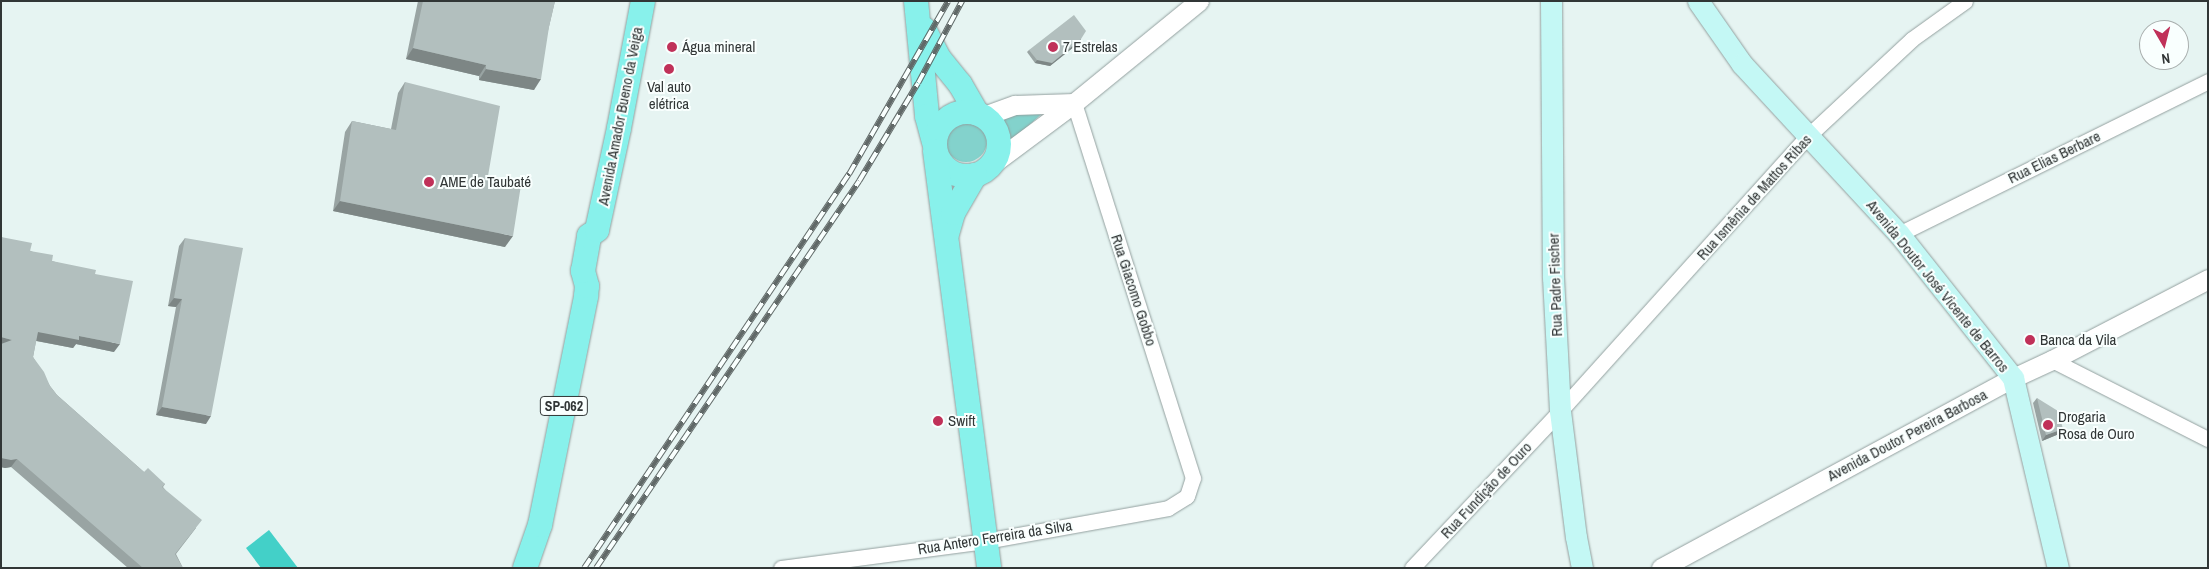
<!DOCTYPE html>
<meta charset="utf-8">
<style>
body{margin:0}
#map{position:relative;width:2209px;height:569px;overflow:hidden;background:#e6f4f2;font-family:"Archivo Narrow",sans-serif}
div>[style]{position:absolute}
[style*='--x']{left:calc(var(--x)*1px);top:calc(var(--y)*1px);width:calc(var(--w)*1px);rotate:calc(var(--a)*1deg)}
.green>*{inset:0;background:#83d2cc}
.round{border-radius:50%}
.water>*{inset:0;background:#43d0c8}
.roads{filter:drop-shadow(0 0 1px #93a09f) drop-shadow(0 0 1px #93a09f)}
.minor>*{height:15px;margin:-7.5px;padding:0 7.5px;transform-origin:7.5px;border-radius:7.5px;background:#fff}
.tertiary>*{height:19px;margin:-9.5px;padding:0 9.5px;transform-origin:9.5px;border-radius:9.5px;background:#fff}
.secondary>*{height:21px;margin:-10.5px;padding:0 10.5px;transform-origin:10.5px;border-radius:10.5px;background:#c4f8f5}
.primary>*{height:24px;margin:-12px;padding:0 12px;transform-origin:12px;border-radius:12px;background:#88f1eb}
.primary>.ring{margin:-12px;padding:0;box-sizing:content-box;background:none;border:24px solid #88f1eb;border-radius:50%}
.rail>*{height:5.5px;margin-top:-2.75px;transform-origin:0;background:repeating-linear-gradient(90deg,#f9fffe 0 11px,#616968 0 22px);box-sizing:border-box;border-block:1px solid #616968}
.wall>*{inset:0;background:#99a4a3}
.shaded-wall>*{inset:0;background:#7d8685}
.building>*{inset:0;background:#b2bfbe}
.dots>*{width:14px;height:14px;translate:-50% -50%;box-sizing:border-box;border:2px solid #f9fffe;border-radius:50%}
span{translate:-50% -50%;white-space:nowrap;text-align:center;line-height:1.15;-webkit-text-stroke:4px #f9fffe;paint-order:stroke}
.shield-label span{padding:1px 4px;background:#f9fffe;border:1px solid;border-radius:4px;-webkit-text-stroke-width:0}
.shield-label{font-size:14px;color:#313636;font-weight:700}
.poi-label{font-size:15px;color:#313636}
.left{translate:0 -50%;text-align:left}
.street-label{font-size:15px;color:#313636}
.frame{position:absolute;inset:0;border:2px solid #313636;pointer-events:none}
.north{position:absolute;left:2139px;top:20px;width:50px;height:50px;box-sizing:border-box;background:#f9fffe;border:1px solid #a9afae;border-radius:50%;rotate:172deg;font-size:14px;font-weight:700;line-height:20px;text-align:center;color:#313636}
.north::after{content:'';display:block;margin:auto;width:18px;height:22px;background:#c03159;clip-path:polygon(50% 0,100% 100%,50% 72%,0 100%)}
</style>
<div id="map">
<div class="green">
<div style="clip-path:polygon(1046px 110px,1005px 147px,1002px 129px,996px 114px)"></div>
<div class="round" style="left:945px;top:120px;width:42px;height:42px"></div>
</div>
<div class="water">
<div style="clip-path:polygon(269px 530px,298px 568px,261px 568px,246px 548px)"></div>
</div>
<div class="roads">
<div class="minor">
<div style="--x:1899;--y:234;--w:345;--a:-26.3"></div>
<div style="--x:2052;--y:360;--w:175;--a:26.9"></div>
<div style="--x:781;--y:568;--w:206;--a:-7.5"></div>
<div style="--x:985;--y:541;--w:186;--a:-10.2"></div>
<div style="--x:1168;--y:508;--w:22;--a:-32"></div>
<div style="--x:1187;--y:496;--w:19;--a:-72"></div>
<div style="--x:1193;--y:478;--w:393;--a:-107.6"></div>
<div style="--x:1412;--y:568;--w:216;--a:-46.7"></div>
<div style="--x:1560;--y:411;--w:370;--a:-48"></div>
<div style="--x:1808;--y:136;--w:142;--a:-43"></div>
<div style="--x:1912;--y:39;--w:65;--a:-35.6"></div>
</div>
<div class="tertiary">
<div style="--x:984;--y:116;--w:33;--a:-20"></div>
<div style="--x:1015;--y:105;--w:59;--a:-1.9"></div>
<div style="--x:992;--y:164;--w:102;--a:-36.6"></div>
<div style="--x:1074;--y:103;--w:161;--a:-39.2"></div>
<div style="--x:1661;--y:568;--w:400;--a:-28.4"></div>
<div style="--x:2013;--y:378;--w:43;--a:-24.8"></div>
<div style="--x:2052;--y:360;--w:176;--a:-27.4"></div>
</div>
<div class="secondary">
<div style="--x:1551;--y:1;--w:276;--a:89.6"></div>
<div style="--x:1553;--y:277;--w:134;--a:87"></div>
<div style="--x:1560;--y:411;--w:127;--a:82.8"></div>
<div style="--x:1576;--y:537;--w:32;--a:79"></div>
<div style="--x:1698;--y:1;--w:77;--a:55.1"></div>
<div style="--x:1742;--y:64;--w:231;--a:47.3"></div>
<div style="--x:1899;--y:234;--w:184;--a:51.6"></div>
<div style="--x:2013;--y:378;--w:195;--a:76.7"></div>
</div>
<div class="primary">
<div style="--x:916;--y:1;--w:116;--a:84.5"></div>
<div style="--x:927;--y:116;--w:27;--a:75"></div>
<div style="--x:924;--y:29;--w:31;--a:63"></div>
<div style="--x:938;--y:57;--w:35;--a:51"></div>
<div style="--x:960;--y:84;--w:34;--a:60"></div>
<div class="ring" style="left:935px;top:112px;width:40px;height:40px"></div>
<div style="--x:935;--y:151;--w:420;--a:82.6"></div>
<div style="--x:947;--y:234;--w:22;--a:-74"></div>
<div style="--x:953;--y:213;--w:44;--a:-59.9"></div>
<div style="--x:525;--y:568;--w:46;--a:-70.8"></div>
<div style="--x:540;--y:525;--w:234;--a:-78.6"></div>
<div style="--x:586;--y:296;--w:10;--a:-84"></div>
<div style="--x:587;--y:286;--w:16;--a:-105"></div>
<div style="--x:583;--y:271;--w:36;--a:-80"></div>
<div style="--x:589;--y:236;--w:10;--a:-37"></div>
<div style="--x:597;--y:230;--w:104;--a:-77.8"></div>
<div style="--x:619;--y:128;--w:129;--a:-79.3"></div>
</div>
</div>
<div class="rail">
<div style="--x:584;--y:568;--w:475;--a:-56.1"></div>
<div style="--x:849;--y:174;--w:199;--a:-60.2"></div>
<div style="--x:596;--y:568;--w:468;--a:-55.8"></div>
<div style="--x:859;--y:181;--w:114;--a:-59"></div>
<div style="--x:918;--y:83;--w:93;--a:-61.8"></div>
</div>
<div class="wall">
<div style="clip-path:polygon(418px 1px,555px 1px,534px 90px,479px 80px,479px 76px,406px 59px)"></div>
<div style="clip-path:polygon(1080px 42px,1050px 66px,1035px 63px,1027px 52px,1029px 50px)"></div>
<div style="clip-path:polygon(405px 82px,488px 176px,505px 247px,333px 211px,345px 132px,352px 121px,391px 129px,398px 93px)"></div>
<div style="clip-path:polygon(1px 237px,52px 261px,95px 274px,114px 352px,76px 344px,73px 348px,36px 341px,33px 357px,50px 386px,57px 395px,144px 472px,165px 484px,163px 487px,196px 528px,176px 554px,183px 568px,128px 568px,11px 467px,5px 468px,1px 467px)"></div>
<div style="clip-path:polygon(185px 238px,206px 424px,156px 415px,176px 307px,168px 306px,179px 246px)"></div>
<div style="clip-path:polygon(2037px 398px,2063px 429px,2059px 434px,2042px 441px,2033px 403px)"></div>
</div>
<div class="shaded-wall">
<div style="clip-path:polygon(1081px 39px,1080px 42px,1050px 66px,1035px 63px,1037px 60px)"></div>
<div style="clip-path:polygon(413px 48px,486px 65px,479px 76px,406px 59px)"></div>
<div style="clip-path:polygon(486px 69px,541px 79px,534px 90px,479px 80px)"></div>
<div style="clip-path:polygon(340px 201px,513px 236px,505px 247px,333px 211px)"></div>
<div style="clip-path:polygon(174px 298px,182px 299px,176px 307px,168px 306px)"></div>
<div style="clip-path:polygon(38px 332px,79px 336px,120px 344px,114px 352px,76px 344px,73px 348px,32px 340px)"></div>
<div style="clip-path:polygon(1px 337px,12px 340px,1px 346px)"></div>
<div style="clip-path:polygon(162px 407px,211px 416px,206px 424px,156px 415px)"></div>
<div style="clip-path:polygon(2063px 429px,2059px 434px,2042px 441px,2046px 435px)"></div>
<div style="clip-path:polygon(1px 458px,17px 459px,11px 467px,5px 468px,1px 467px)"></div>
</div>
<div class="building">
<div style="clip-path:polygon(423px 1px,555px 1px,549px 27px,541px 79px,486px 69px,486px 65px,413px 48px)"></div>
<div style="clip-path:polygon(1074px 15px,1086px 31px,1081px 39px,1052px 63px,1037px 60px,1029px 50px)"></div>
<div style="clip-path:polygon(405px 82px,500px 106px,488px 176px,521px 185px,513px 236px,340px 201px,352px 121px,396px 130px)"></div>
<div style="clip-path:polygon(1px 237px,32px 243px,30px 251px,53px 255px,52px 261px,96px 270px,95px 274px,133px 281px,120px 344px,79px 336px,79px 340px,38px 332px,33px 357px,44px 372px,50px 386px,57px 395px,144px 472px,148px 468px,165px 484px,162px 487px,202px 520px,175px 554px,183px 568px,143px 568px,17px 459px,11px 460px,1px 458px,1px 344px,12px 340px,1px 337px)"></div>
<div style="clip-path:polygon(185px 238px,243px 248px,211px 416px,162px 407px,182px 299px,174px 298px)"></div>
<div style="clip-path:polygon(2037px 398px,2058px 411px,2063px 429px,2046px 435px)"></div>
</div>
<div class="dots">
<div style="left:672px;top:47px;background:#c03159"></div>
<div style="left:1053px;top:47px;background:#c03159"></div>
<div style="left:669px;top:69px;background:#c03159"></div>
<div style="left:429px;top:182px;background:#c03159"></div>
<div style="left:2030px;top:340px;background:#c03159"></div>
<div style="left:938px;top:421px;background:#c03159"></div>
<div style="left:2048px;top:425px;background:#c03159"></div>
</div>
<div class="shield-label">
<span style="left:564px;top:406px">SP-062</span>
</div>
<div class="poi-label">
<span class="left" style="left:682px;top:47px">Água mineral</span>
<span class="left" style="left:1063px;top:47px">7 Estrelas</span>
<span style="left:669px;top:95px">Val auto<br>elétrica</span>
<span class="left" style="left:440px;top:182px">AME de Taubaté</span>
<span class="left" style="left:2040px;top:340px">Banca da Vila</span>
<span class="left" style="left:2058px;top:425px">Drogaria<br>Rosa de Ouro</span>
<span class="left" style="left:948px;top:421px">Swift</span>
</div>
<div class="street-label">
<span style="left:620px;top:116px;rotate:-79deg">Avenida Amador Bueno da Veiga</span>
<span style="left:2054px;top:157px;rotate:-26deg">Rua Elias Berbare</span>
<span style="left:1754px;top:197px;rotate:-48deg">Rua Ismênia de Mattos Ribas</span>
<span style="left:1555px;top:285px;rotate:-92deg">Rua Padre Fischer</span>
<span style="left:1938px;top:286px;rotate:51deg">Avenida Doutor José Vicente de Barros</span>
<span style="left:1134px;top:290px;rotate:72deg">Rua Giacomo Gobbo</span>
<span style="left:1907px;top:435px;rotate:-28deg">Avenida Doutor Pereira Barbosa</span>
<span style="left:1486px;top:490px;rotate:-47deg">Rua Fundição de Ouro</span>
<span style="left:995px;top:537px;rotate:-9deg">Rua Antero Ferreira da Silva</span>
</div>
<div class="frame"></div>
<div class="north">N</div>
</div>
